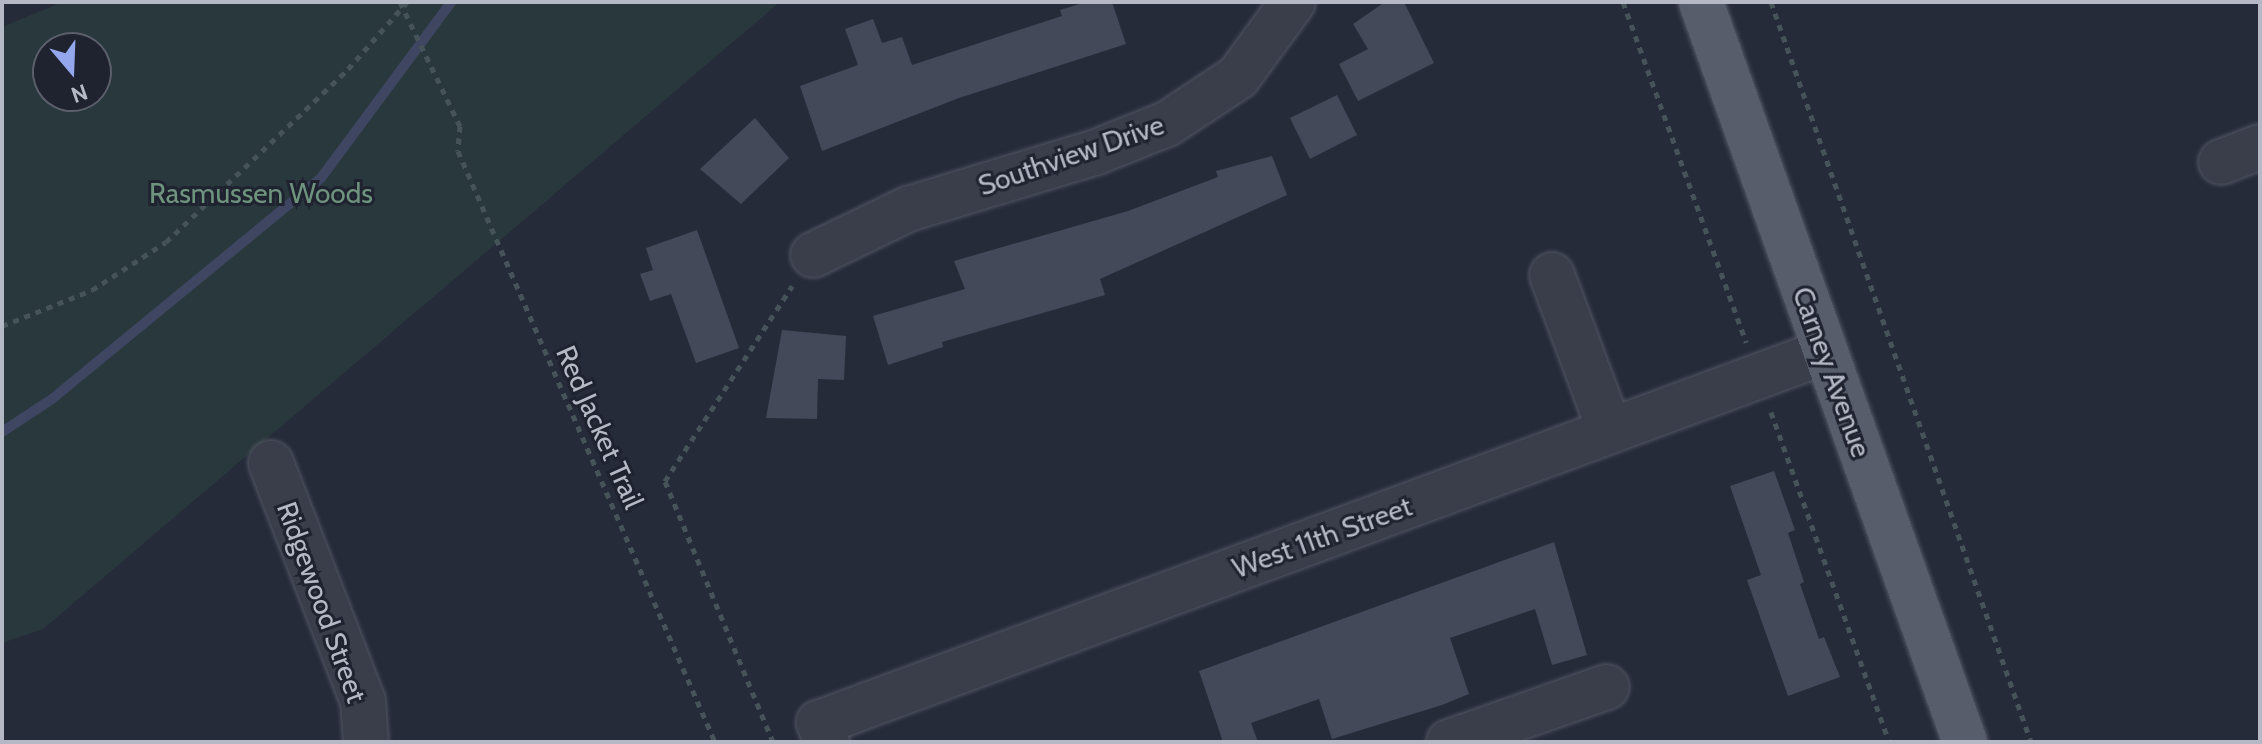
<!DOCTYPE html>
<style>
body{margin:0}
#map{position:relative;width:2262px;height:744px;overflow:hidden;background:#262b3a;font-family:Cabin,sans-serif}
div>[style]{position:absolute}
[style*='--x']{left:calc(var(--x)*1px);top:calc(var(--y)*1px);width:calc(var(--w)*1px);rotate:calc(var(--a)*1deg)}
.green>*{inset:0;background:#29383c}
.stream>*{height:10px;margin:-5px;padding:0 5px;transform-origin:5px;border-radius:5px;background:#3e4661}
.building>*{inset:0;background:#434959}
.path>*{height:5px;margin-top:-2.5px;transform-origin:0;background:repeating-linear-gradient(90deg,#465358 0 6px,transparent 0 12px)}
.roads{filter:drop-shadow(0 0 2px #525663) drop-shadow(0 0 2px #525663)}
.minor>*{height:44px;margin:-22px;padding:0 22px;transform-origin:22px;border-radius:22px;background:#3a3e4b}
.major>*{height:44px;margin:-22px;padding:0 22px;transform-origin:22px;border-radius:22px;background:#585d6b}
.path-bridge>*{height:5px;margin-top:-2.5px;transform-origin:0;background:repeating-linear-gradient(90deg,#465358 0 6px,transparent 0 12px)}
span{translate:-50% -50%;white-space:nowrap;text-align:center;line-height:1.15;-webkit-text-stroke:6px #1f2330;paint-order:stroke}
.street-label{font-size:28px;color:#b5b9c6}
.park-label{font-size:28px;color:#6f947e}
.frame{position:absolute;inset:0;border:4px solid #b5b9c6;pointer-events:none}
.north{position:absolute;left:32px;top:32px;width:80px;height:80px;box-sizing:border-box;background:#1f2330;border:2px solid #5b5f6c;border-radius:50%;rotate:161deg;font-size:22px;font-weight:700;line-height:32px;text-align:center;color:#b5b9c6}
.north::after{content:'';display:block;margin:auto;width:28px;height:36px;background:#95a7ec;clip-path:polygon(50% 0,100% 100%,50% 72%,0 100%)}
</style>
<div id="map">
<div class="green">
<div style="clip-path:polygon(evenodd,63px 2px,780px 2px,43px 629px,2px 643px,2px 27px,63px 2px,48px 48px,96px 48px,96px 96px,48px 96px,48px 48px)"></div>
</div>
<div class="stream">
<div style="--x:2;--y:432;--w:60;--a:-33.4"></div>
<div style="--x:52;--y:399;--w:348;--a:-39.4"></div>
<div style="--x:321;--y:178;--w:219;--a:-53.5"></div>
</div>
<div class="building">
<div style="clip-path:polygon(1086px 2px,1112px 2px,1126px 44px,959px 98px,822px 151px,800px 86px,858px 65px,845px 29px,873px 19px,882px 43px,902px 37px,912px 65px,1062px 16px,1060px 10px)"></div>
<div style="clip-path:polygon(1385px 2px,1404px 2px,1434px 63px,1358px 101px,1339px 64px,1368px 49px,1353px 24px)"></div>
<div style="clip-path:polygon(1337px 95px,1357px 135px,1310px 159px,1290px 118px)"></div>
<div style="clip-path:polygon(755px 118px,789px 158px,741px 204px,700px 169px)"></div>
<div style="clip-path:polygon(1272px 156px,1287px 195px,1100px 279px,1105px 295px,942px 342px,943px 347px,888px 365px,873px 316px,965px 289px,954px 261px,1128px 211px,1218px 177px,1216px 171px)"></div>
<div style="clip-path:polygon(697px 230px,739px 348px,696px 363px,671px 294px,650px 301px,640px 274px,653px 270px,646px 248px)"></div>
<div style="clip-path:polygon(782px 330px,846px 336px,844px 380px,818px 379px,817px 419px,766px 418px)"></div>
<div style="clip-path:polygon(1774px 471px,1795px 530px,1788px 533px,1804px 582px,1800px 584px,1819px 639px,1824px 637px,1840px 677px,1788px 696px,1747px 580px,1761px 575px,1730px 486px)"></div>
<div style="clip-path:polygon(1554px 542px,1587px 655px,1552px 665px,1535px 609px,1450px 638px,1469px 694px,1442px 705px,1332px 739px,1319px 699px,1251px 723px,1258px 742px,1223px 742px,1199px 671px)"></div>
</div>
<div class="path">
<div style="--x:1623;--y:2;--w:362;--a:70.1"></div>
<div style="--x:1771;--y:2;--w:784;--a:70.64"></div>
<div style="--x:460;--y:126;--w:25;--a:95"></div>
<div style="--x:458;--y:151;--w:644;--a:66.5"></div>
<div style="--x:2;--y:326;--w:97;--a:-21.8"></div>
<div style="--x:92;--y:290;--w:88;--a:-33"></div>
<div style="--x:166;--y:242;--w:251;--a:-43.5"></div>
<div style="--x:348;--y:69;--w:89;--a:-48.6"></div>
<div style="--x:1771;--y:412;--w:350;--a:70.3"></div>
<div style="--x:773;--y:742;--w:282;--a:-112.5"></div>
<div style="--x:665;--y:481;--w:233;--a:-56.9"></div>
</div>
<div class="roads">
<div class="minor">
<div style="--x:2221;--y:162;--w:42;--a:-21"></div>
<div style="--x:813;--y:255;--w:106;--a:-25.8"></div>
<div style="--x:908;--y:209;--w:194;--a:-16.8"></div>
<div style="--x:1094;--y:153;--w:79;--a:-21.7"></div>
<div style="--x:1167;--y:124;--w:85;--a:-33.5"></div>
<div style="--x:1238;--y:77;--w:93;--a:-53.7"></div>
<div style="--x:1552;--y:275;--w:166;--a:69.6"></div>
<div style="--x:271;--y:463;--w:255;--a:68.9"></div>
<div style="--x:363;--y:701;--w:41;--a:85.8"></div>
<div style="--x:827;--y:742;--w:21;--a:-113"></div>
<div style="--x:819;--y:723;--w:1071;--a:-20.26"></div>
<div style="--x:1449;--y:742;--w:167;--a:-19.2"></div>
</div>
<div class="major">
<div style="--x:1701;--y:2;--w:786;--a:70.37"></div>
</div>
</div>
<div class="path-bridge">
<div style="--x:400;--y:2;--w:138;--a:64.2"></div>
</div>
<div class="street-label">
<span style="left:1071px;top:155px;rotate:-19deg">Southview Drive</span>
<span style="left:1832px;top:372px;rotate:70deg">Carney Avenue</span>
<span style="left:600px;top:427px;rotate:66deg">Red Jacket Trail</span>
<span style="left:1322px;top:537px;rotate:-20deg">West 11th Street</span>
<span style="left:322px;top:602px;rotate:70deg">Ridgewood Street</span>
</div>
<div class="park-label">
<span style="left:261px;top:193px">Rasmussen Woods</span>
</div>
<div class="frame"></div>
<div class="north">N</div>
</div>
